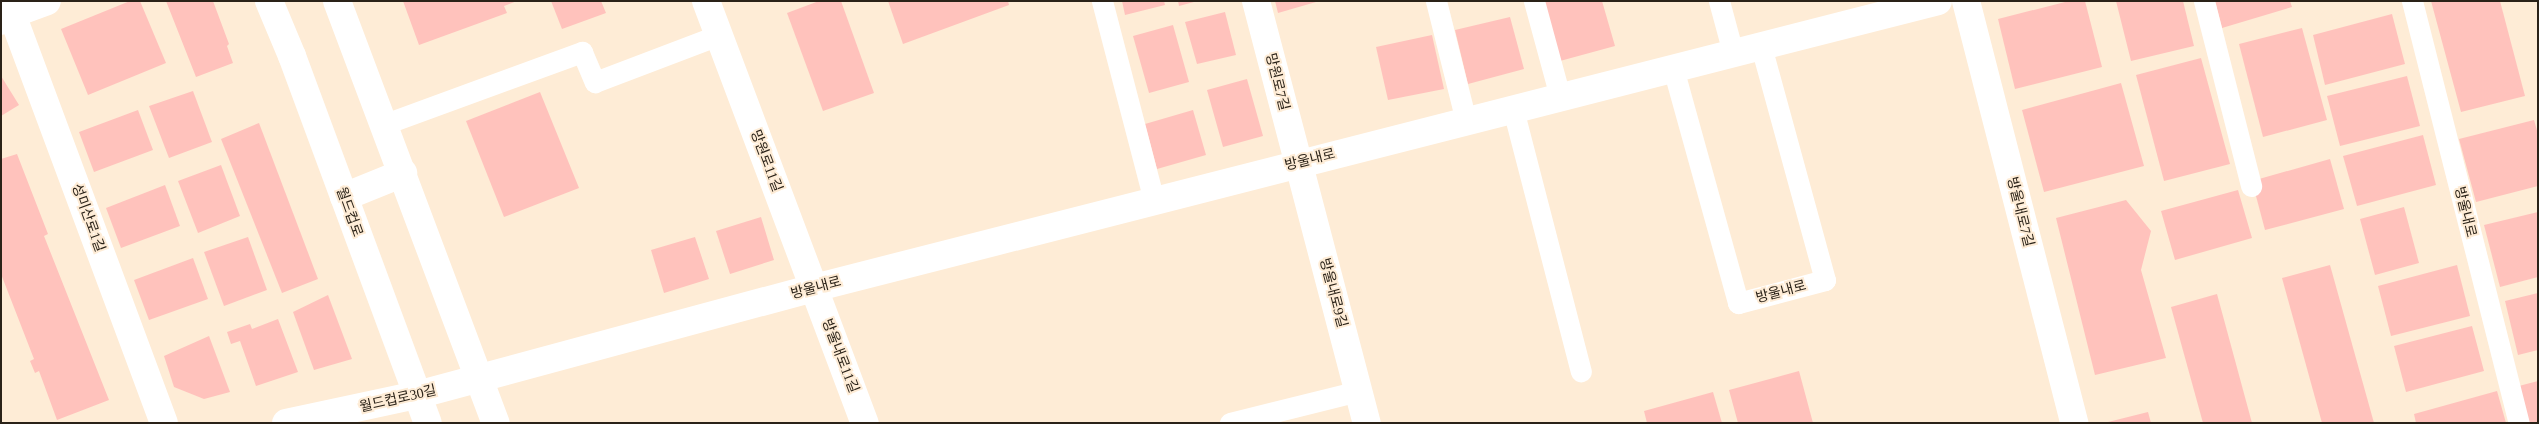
<!DOCTYPE html>
<meta charset="utf-8">
<style>
body{margin:0}
#map{position:relative;width:2539px;height:424px;overflow:hidden;background:#feecd6;font-family:"Times New Roman","Noto Sans KR",serif}
div>[style]{position:absolute}
[style*='--x']{left:calc(var(--x)*1px);top:calc(var(--y)*1px);width:calc(var(--w)*1px);rotate:calc(var(--a)*1deg)}
.building>*{inset:0;background:#ffc2bc}
.service>*{height:21px;margin:-10.5px;padding:0 10.5px;transform-origin:10.5px;border-radius:10.5px;background:#fff}
.minor>*{height:28px;margin:-14px;padding:0 14px;transform-origin:14px;border-radius:14px;background:#fff}
.tertiary>*{height:28px;margin:-14px;padding:0 14px;transform-origin:14px;border-radius:14px;background:#fff}
.primary>*{height:28px;margin:-14px;padding:0 14px;transform-origin:14px;border-radius:14px;background:#fff}
span{translate:-50% -50%;white-space:nowrap;text-align:center;line-height:1.15;-webkit-text-stroke:4px #feecd6;paint-order:stroke}
.street-label{font-size:14px;color:#2a2218}
.frame{position:absolute;inset:0;border:2px solid #2a2218;pointer-events:none}
</style>
<div id="map">
<div class="building">
<div style="clip-path:polygon(130px 1px,140px 1px,166px 63px,88px 95px,61px 29px)"></div>
<div style="clip-path:polygon(166px 1px,213px 1px,229px 44px,227px 46px,233px 63px,196px 77px)"></div>
<div style="clip-path:polygon(403px 1px,517px 1px,504px 6px,507px 13px,419px 45px)"></div>
<div style="clip-path:polygon(551px 1px,601px 1px,606px 13px,562px 29px)"></div>
<div style="clip-path:polygon(819px 1px,841px 1px,874px 93px,823px 111px,787px 13px)"></div>
<div style="clip-path:polygon(888px 1px,1008px 1px,1009px 5px,903px 44px)"></div>
<div style="clip-path:polygon(1122px 1px,1164px 1px,1165px 5px,1125px 15px)"></div>
<div style="clip-path:polygon(1178px 1px,1194px 1px,1194px 2px,1179px 6px)"></div>
<div style="clip-path:polygon(1275px 1px,1316px 1px,1316px 2px,1278px 13px)"></div>
<div style="clip-path:polygon(1544px 1px,1602px 1px,1615px 46px,1560px 61px)"></div>
<div style="clip-path:polygon(2069px 1px,2085px 1px,2102px 67px,2015px 89px,1998px 19px)"></div>
<div style="clip-path:polygon(2116px 1px,2183px 1px,2194px 46px,2131px 61px)"></div>
<div style="clip-path:polygon(2215px 1px,2290px 1px,2292px 7px,2222px 28px)"></div>
<div style="clip-path:polygon(2431px 1px,2500px 1px,2525px 96px,2461px 112px)"></div>
<div style="clip-path:polygon(1225px 12px,1236px 55px,1197px 64px,1185px 22px)"></div>
<div style="clip-path:polygon(2392px 14px,2405px 64px,2325px 85px,2313px 35px)"></div>
<div style="clip-path:polygon(1510px 17px,1524px 69px,1468px 84px,1455px 30px)"></div>
<div style="clip-path:polygon(1173px 25px,1189px 82px,1149px 93px,1133px 36px)"></div>
<div style="clip-path:polygon(2302px 28px,2327px 120px,2263px 137px,2239px 44px)"></div>
<div style="clip-path:polygon(1432px 35px,1444px 89px,1388px 100px,1376px 47px)"></div>
<div style="clip-path:polygon(2201px 58px,2230px 164px,2164px 181px,2136px 75px)"></div>
<div style="clip-path:polygon(1px 76px,19px 105px,1px 116px)"></div>
<div style="clip-path:polygon(2407px 76px,2420px 126px,2340px 146px,2327px 96px)"></div>
<div style="clip-path:polygon(1247px 79px,1263px 136px,1223px 147px,1207px 90px)"></div>
<div style="clip-path:polygon(2121px 83px,2144px 166px,2044px 192px,2022px 110px)"></div>
<div style="clip-path:polygon(193px 91px,212px 142px,169px 158px,149px 106px)"></div>
<div style="clip-path:polygon(540px 92px,579px 188px,504px 217px,466px 121px)"></div>
<div style="clip-path:polygon(138px 110px,153px 150px,94px 172px,79px 132px)"></div>
<div style="clip-path:polygon(1193px 110px,1206px 155px,1157px 169px,1145px 124px)"></div>
<div style="clip-path:polygon(2534px 120px,2538px 134px,2538px 186px,2476px 202px,2459px 139px)"></div>
<div style="clip-path:polygon(259px 123px,318px 279px,282px 293px,221px 139px)"></div>
<div style="clip-path:polygon(2423px 135px,2436px 185px,2357px 206px,2343px 156px)"></div>
<div style="clip-path:polygon(17px 154px,48px 234px,44px 236px,109px 400px,57px 420px,39px 371px,35px 373px,30px 361px,34px 359px,1px 274px,1px 159px)"></div>
<div style="clip-path:polygon(2330px 159px,2344px 209px,2265px 230px,2252px 181px)"></div>
<div style="clip-path:polygon(221px 165px,240px 216px,198px 233px,178px 181px)"></div>
<div style="clip-path:polygon(165px 185px,180px 226px,121px 248px,106px 208px)"></div>
<div style="clip-path:polygon(2238px 190px,2252px 238px,2175px 260px,2161px 211px)"></div>
<div style="clip-path:polygon(2126px 200px,2151px 231px,2141px 270px,2166px 358px,2095px 375px,2056px 218px)"></div>
<div style="clip-path:polygon(2404px 207px,2419px 263px,2375px 275px,2360px 219px)"></div>
<div style="clip-path:polygon(2538px 212px,2538px 277px,2500px 287px,2484px 225px)"></div>
<div style="clip-path:polygon(761px 217px,774px 260px,730px 274px,716px 231px)"></div>
<div style="clip-path:polygon(248px 237px,267px 290px,224px 306px,204px 252px)"></div>
<div style="clip-path:polygon(695px 237px,709px 279px,664px 293px,651px 250px)"></div>
<div style="clip-path:polygon(193px 258px,208px 299px,149px 320px,134px 280px)"></div>
<div style="clip-path:polygon(2330px 265px,2374px 423px,2322px 423px,2282px 278px)"></div>
<div style="clip-path:polygon(2457px 265px,2470px 316px,2391px 336px,2378px 286px)"></div>
<div style="clip-path:polygon(2538px 293px,2538px 350px,2518px 355px,2505px 301px)"></div>
<div style="clip-path:polygon(2217px 294px,2252px 423px,2203px 423px,2171px 307px)"></div>
<div style="clip-path:polygon(328px 295px,352px 359px,314px 370px,293px 312px)"></div>
<div style="clip-path:polygon(278px 319px,298px 372px,256px 386px,240px 341px,231px 344px,227px 332px,250px 324px,252px 329px)"></div>
<div style="clip-path:polygon(2472px 326px,2484px 371px,2406px 392px,2394px 346px)"></div>
<div style="clip-path:polygon(209px 336px,230px 392px,204px 399px,174px 387px,164px 356px)"></div>
<div style="clip-path:polygon(1799px 371px,1813px 423px,1738px 423px,1729px 390px)"></div>
<div style="clip-path:polygon(2538px 381px,2538px 423px,2526px 423px,2515px 387px)"></div>
<div style="clip-path:polygon(2497px 391px,2506px 423px,2416px 423px,2414px 414px)"></div>
<div style="clip-path:polygon(1713px 392px,1722px 423px,1647px 423px,1644px 411px)"></div>
<div style="clip-path:polygon(2148px 412px,2151px 423px,2108px 423px,2108px 422px)"></div>
</div>
<div class="service">
<div style="--x:1102;--y:1;--w:206;--a:75.4"></div>
<div style="--x:1436;--y:1;--w:124;--a:76"></div>
<div style="--x:1534;--y:1;--w:99;--a:74.8"></div>
<div style="--x:1719;--y:1;--w:54;--a:74.9"></div>
<div style="--x:2204;--y:1;--w:191;--a:75.7"></div>
<div style="--x:2412;--y:1;--w:435;--a:75.8"></div>
<div style="--x:1673;--y:68;--w:244;--a:74.5"></div>
<div style="--x:1738;--y:303;--w:90;--a:-14.8"></div>
<div style="--x:1825;--y:280;--w:243;--a:-105.3"></div>
<div style="--x:1513;--y:109;--w:271;--a:75.5"></div>
<div style="--x:385;--y:124;--w:210;--a:-20.1"></div>
<div style="--x:582;--y:52;--w:33;--a:67"></div>
<div style="--x:595;--y:82;--w:133;--a:-20.8"></div>
<div style="--x:1230;--y:423;--w:132;--a:-14"></div>
</div>
<div class="minor">
<div style="--x:7;--y:1;--w:450;--a:69.6"></div>
<div style="--x:706;--y:1;--w:451;--a:69.4"></div>
<div style="--x:1256;--y:1;--w:436;--a:75.3"></div>
<div style="--x:1966;--y:1;--w:436;--a:75.6"></div>
<div style="--x:1;--y:21;--w:13;--a:-32"></div>
<div style="--x:12;--y:14;--w:37;--a:-20"></div>
<div style="--x:286;--y:423;--w:134;--a:-12.1"></div>
</div>
<div class="tertiary">
<div style="--x:417;--y:395;--w:411;--a:-15.1"></div>
<div style="--x:814;--y:288;--w:1160;--a:-14.32"></div>
</div>
<div class="primary">
<div style="--x:269;--y:1;--w:60;--a:67.3"></div>
<div style="--x:292;--y:56;--w:391;--a:69.7"></div>
<div style="--x:337;--y:1;--w:451;--a:69.4"></div>
<div style="--x:344;--y:197;--w:64;--a:-22.1"></div>
</div>
<div class="street-label">
<span style="left:1277px;top:82px;rotate:76deg">망원로7길</span>
<span style="left:1310px;top:160px;rotate:-14deg">방울내로</span>
<span style="left:766px;top:161px;rotate:69deg">망원로11길</span>
<span style="left:349px;top:212px;rotate:70deg">월드컵로</span>
<span style="left:2020px;top:212px;rotate:76deg">방울내로7길</span>
<span style="left:2465px;top:212px;rotate:76deg">방울내로</span>
<span style="left:88px;top:218px;rotate:70deg">성미산로1길</span>
<span style="left:816px;top:288px;rotate:-15deg">방울내로</span>
<span style="left:1781px;top:292px;rotate:-15deg">방울내로</span>
<span style="left:1333px;top:293px;rotate:75deg">방울내로9길</span>
<span style="left:840px;top:356px;rotate:69deg">방울내로11길</span>
<span style="left:398px;top:399px;rotate:-13deg">월드컵로30길</span>
</div>
<div class="frame"></div>
</div>
